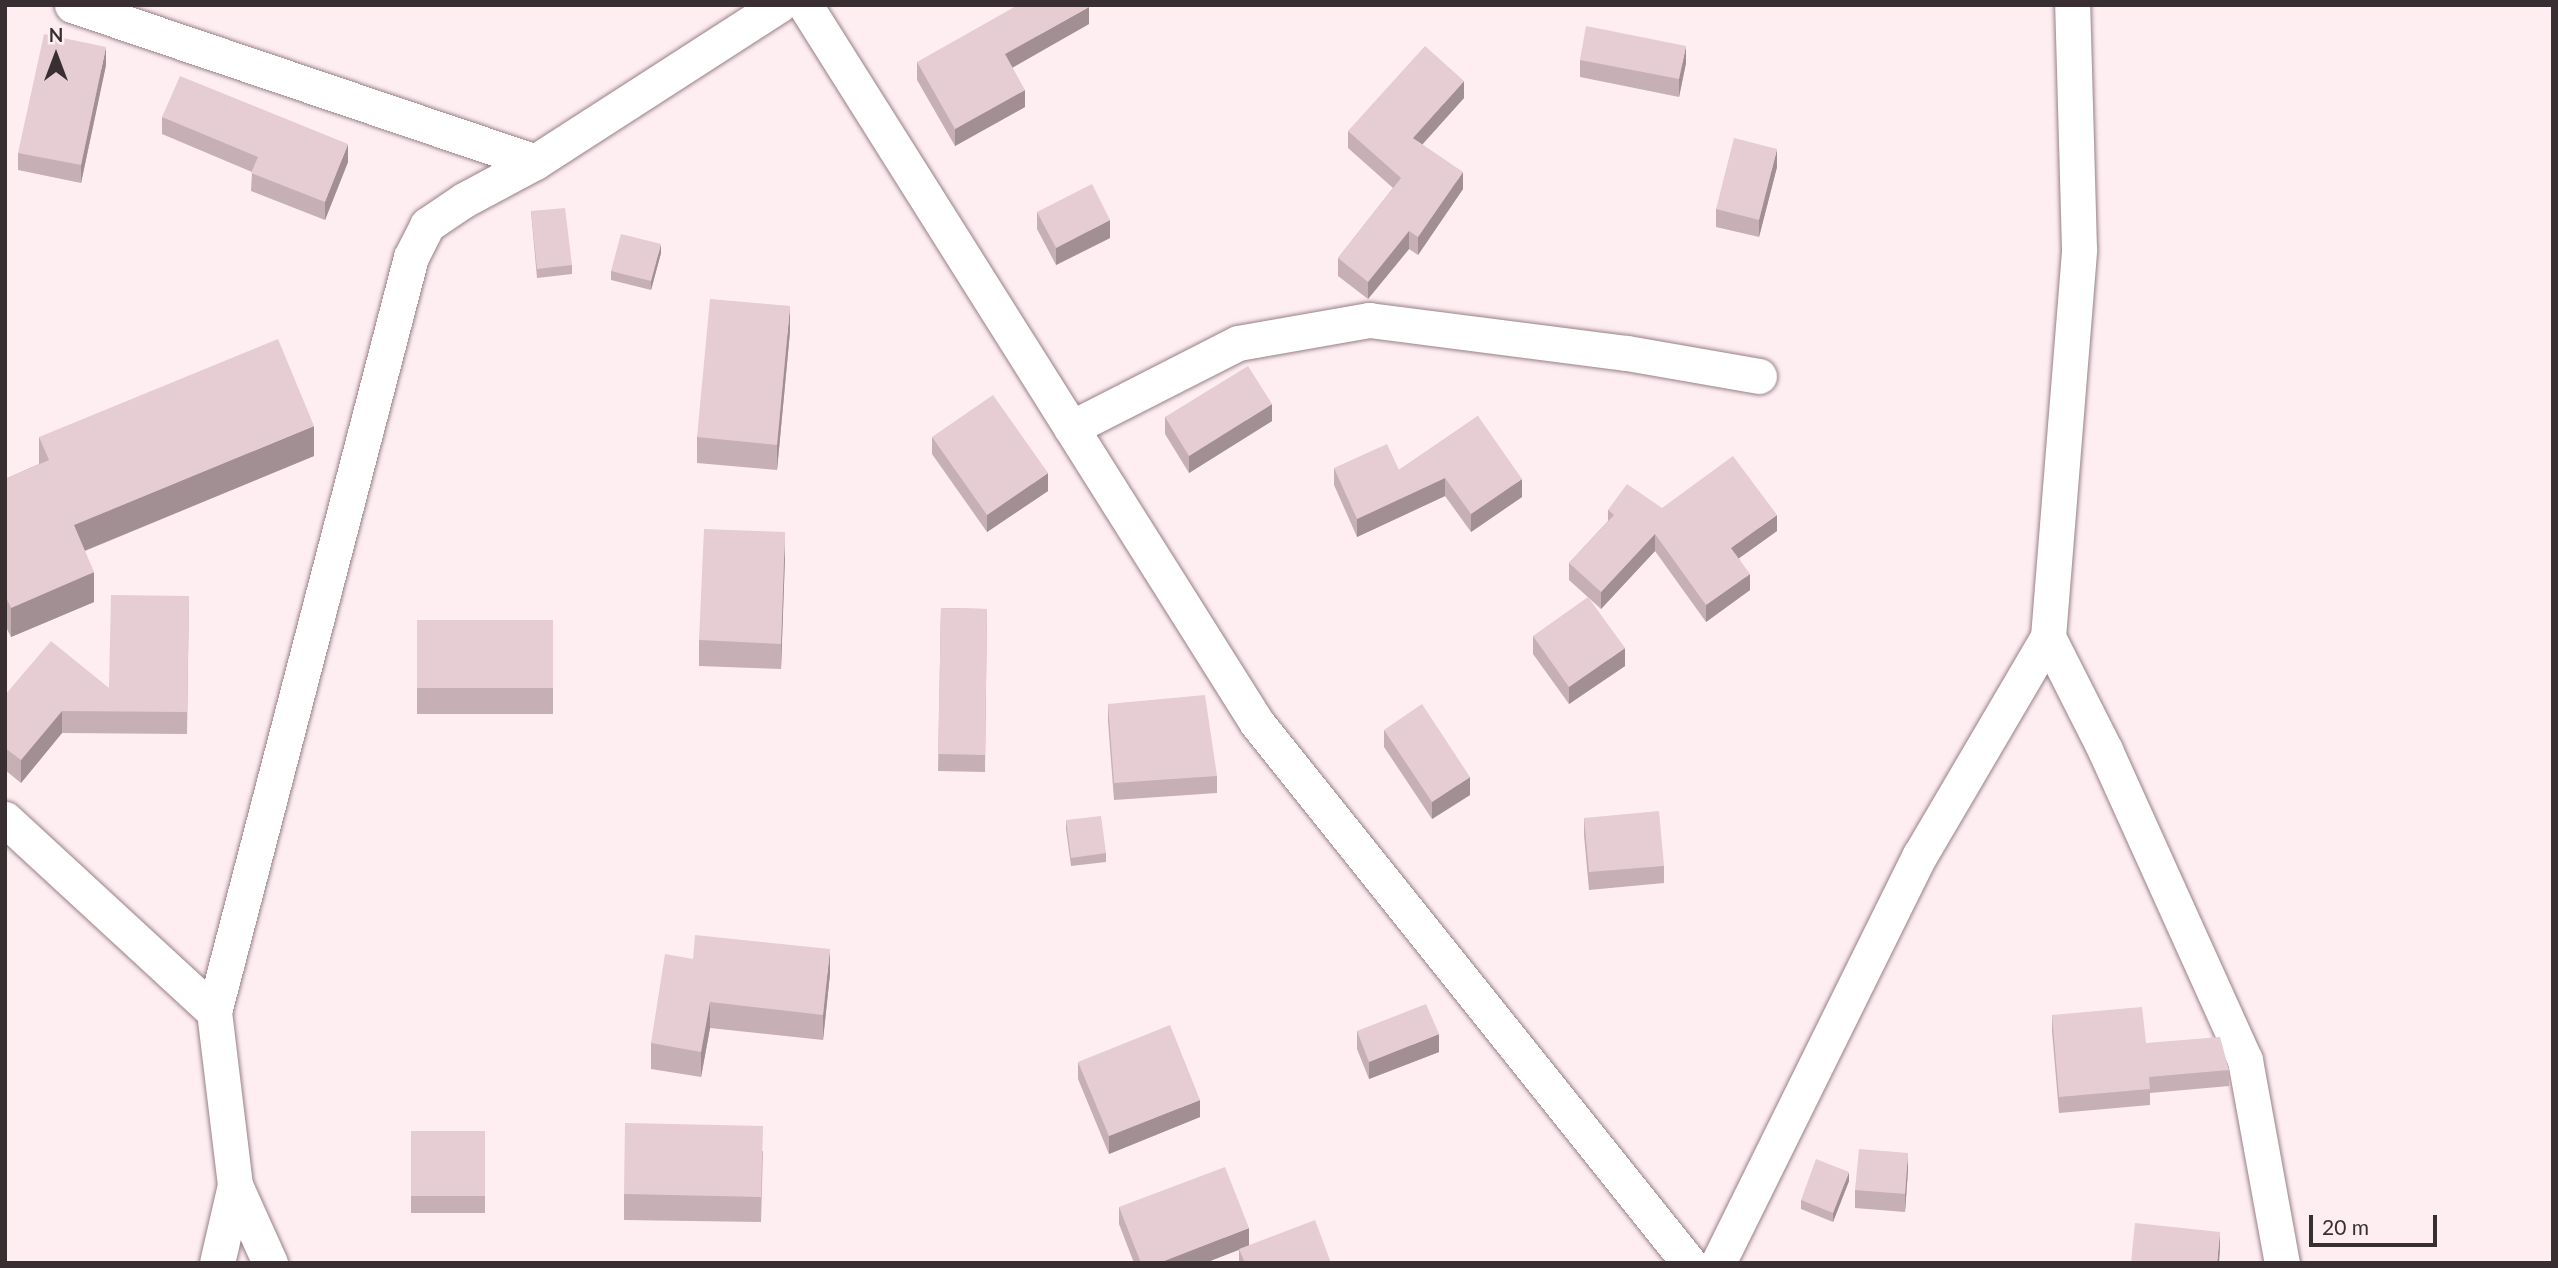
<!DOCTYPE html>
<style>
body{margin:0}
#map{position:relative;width:2558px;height:1268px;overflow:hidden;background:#feeef2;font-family:Lato,sans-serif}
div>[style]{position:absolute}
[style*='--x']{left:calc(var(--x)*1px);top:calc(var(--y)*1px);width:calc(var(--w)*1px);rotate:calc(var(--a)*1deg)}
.roads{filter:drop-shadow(0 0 2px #988087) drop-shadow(0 0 2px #988087)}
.minor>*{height:35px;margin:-17.5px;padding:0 17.5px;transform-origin:17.5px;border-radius:17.5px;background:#fff}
.wall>*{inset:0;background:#c6afb5}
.shaded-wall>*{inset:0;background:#a18f94}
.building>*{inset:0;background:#e6ccd3}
span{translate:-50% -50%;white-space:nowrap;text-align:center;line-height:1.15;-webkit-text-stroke:5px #feeef2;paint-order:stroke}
.frame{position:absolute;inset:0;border:7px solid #392f32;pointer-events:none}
.north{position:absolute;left:21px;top:21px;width:70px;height:70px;-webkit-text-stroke:5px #feeef2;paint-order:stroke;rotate:0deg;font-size:19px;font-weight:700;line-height:28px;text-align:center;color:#392f32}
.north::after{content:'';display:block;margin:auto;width:24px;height:32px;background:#392f32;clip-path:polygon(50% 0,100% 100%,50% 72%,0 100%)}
.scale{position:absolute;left:2309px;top:1215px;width:128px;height:32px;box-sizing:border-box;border:4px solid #392f32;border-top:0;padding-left:9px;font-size:21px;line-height:24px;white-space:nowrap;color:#392f32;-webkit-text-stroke:5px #feeef2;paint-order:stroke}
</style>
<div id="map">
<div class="roads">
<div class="minor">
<div style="--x:72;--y:5;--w:489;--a:18.7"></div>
<div style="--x:805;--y:5;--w:848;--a:57.81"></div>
<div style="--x:1257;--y:723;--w:692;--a:51.34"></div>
<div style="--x:1071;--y:428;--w:187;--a:-27"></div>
<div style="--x:1238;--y:343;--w:133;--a:-10"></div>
<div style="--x:1369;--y:320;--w:260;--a:7.3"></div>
<div style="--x:1627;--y:353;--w:134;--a:9.9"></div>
<div style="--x:2048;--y:637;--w:127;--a:63.2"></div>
<div style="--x:2105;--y:750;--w:340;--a:65.7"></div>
<div style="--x:2245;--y:1060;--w:206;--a:79.7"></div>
<div style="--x:5;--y:819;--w:284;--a:42.7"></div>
<div style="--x:217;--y:1263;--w:80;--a:-77"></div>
<div style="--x:270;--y:1263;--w:85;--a:-114.2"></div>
<div style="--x:235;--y:1185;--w:174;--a:-96.9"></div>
<div style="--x:214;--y:1012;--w:780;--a:-75.38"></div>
<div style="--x:411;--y:257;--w:36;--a:-63"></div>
<div style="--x:427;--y:225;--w:45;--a:-34"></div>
<div style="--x:464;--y:200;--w:81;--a:-28.2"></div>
<div style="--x:535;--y:162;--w:290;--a:-32.8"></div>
<div style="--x:1718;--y:1263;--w:455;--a:-63.7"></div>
<div style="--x:1920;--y:855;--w:253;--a:-59.6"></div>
<div style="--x:2048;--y:637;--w:389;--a:-85.4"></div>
<div style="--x:2079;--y:249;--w:244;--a:-91.6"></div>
</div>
</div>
<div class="wall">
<div style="clip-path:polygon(1089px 24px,1012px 67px,1025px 107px,955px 146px,917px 80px,917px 62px)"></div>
<div style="clip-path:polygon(1580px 60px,1686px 63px,1679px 97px,1580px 77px)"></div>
<div style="clip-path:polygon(106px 65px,81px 183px,18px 170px,18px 153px)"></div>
<div style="clip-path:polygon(1464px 98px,1422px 144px,1463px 189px,1418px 255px,1409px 249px,1368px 299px,1338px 276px,1338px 258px,1393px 188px,1348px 148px,1348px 131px)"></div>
<div style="clip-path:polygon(162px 117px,348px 162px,325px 220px,251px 191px,252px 172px,162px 134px)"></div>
<div style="clip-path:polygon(1777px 167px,1759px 237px,1716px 227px,1716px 209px)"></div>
<div style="clip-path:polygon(531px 211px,572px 265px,572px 274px,537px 278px)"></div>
<div style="clip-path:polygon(1037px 212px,1110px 238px,1056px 265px,1037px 229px)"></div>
<div style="clip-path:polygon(661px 253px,651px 290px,611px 280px,611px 271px)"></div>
<div style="clip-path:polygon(790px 332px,777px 470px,697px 463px,697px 437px)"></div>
<div style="clip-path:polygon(1478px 416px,1522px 497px,1471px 532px,1445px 496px,1357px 537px,1334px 485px,1334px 468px,1399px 470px)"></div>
<div style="clip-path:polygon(1165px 417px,1272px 421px,1189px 473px,1165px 434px)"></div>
<div style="clip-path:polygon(39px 437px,314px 456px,85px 551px,94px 602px,11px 637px,5px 625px,5px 479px,39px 464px)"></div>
<div style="clip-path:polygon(932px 437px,1048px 491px,987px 532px,932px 454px)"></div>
<div style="clip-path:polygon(1662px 508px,1777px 531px,1739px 558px,1750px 590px,1706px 622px,1655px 551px,1601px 609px,1569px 580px,1569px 563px,1608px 521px,1608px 510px)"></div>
<div style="clip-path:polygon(785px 557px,781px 669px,699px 666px,699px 640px)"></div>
<div style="clip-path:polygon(189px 596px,187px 734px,62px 733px,21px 783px,5px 770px,5px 695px,109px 688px)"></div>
<div style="clip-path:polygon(941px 608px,987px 609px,985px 772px,938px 771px)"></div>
<div style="clip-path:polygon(417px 620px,553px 620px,553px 714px,417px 714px)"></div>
<div style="clip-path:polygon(1533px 636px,1625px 666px,1569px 704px,1533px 654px)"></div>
<div style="clip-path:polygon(1108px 704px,1217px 776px,1217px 793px,1114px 800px,1108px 721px)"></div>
<div style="clip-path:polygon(1384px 730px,1470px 795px,1432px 819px,1384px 747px)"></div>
<div style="clip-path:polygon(1584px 818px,1664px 866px,1664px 883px,1589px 890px,1584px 835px)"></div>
<div style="clip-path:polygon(1066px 820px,1106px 853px,1106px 862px,1071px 866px,1066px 829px)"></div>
<div style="clip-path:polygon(693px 959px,830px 974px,823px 1040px,710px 1028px,701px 1077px,651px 1069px,651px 1043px)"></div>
<div style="clip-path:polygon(2052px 1015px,2146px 1043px,2229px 1070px,2229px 1086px,2150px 1093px,2150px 1105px,2059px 1113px,2052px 1031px)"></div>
<div style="clip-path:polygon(1357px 1031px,1439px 1052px,1369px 1079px,1357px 1049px)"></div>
<div style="clip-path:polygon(1078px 1062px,1200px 1117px,1109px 1154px,1078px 1079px)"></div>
<div style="clip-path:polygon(411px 1131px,485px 1131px,485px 1213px,411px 1213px)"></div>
<div style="clip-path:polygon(763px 1151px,761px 1222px,624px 1220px,624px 1194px)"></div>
<div style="clip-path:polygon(1908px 1170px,1905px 1212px,1855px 1208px,1855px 1190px)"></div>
<div style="clip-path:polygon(1849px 1181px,1833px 1222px,1801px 1209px,1801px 1200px)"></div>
<div style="clip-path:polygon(1119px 1207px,1249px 1245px,1331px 1263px,1239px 1263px,1239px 1249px,1205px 1263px,1134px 1263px,1119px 1224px)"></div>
</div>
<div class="shaded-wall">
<div style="clip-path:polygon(1089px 7px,1089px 24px,1005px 72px,1005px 54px)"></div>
<div style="clip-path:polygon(1686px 46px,1686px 63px,1679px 97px,1679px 79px)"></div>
<div style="clip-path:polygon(106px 47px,106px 65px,81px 183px,81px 165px)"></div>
<div style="clip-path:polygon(1464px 81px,1464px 98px,1413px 155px,1413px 138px)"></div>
<div style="clip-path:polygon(1025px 90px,1025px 107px,955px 146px,955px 129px)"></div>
<div style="clip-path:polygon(348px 144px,348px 162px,325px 220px,325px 202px)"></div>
<div style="clip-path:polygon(1777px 149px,1777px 167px,1759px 237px,1759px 220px)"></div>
<div style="clip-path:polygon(1463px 172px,1463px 189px,1418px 255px,1418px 237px)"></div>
<div style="clip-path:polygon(1110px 220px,1110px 238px,1056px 265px,1056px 248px)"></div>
<div style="clip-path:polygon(1409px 231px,1409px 249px,1368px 299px,1368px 282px)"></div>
<div style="clip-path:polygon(661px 244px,661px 253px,651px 290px,651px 281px)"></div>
<div style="clip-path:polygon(790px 306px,790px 332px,777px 470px,777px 445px)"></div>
<div style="clip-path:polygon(1272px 404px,1272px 421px,1189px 473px,1189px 456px)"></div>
<div style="clip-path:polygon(314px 426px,314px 456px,74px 555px,74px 525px)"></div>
<div style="clip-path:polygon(1048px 473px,1048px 491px,987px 532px,987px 515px)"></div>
<div style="clip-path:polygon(1445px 478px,1445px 496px,1357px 537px,1357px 519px)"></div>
<div style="clip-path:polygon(1522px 479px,1522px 497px,1471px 532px,1471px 514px)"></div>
<div style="clip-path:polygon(1777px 515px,1777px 531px,1731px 564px,1731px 548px)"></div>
<div style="clip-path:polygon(785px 532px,785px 557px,781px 669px,781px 644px)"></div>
<div style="clip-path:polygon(1655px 534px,1655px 551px,1601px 609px,1601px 592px)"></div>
<div style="clip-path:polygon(94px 572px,94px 602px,11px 637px,11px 608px)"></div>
<div style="clip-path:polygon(1750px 574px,1750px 590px,1706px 622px,1706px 605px)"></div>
<div style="clip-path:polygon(1625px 648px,1625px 666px,1569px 704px,1569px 687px)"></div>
<div style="clip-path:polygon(62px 711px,62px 733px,21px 783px,21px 760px)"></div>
<div style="clip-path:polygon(1470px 777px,1470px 795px,1432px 819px,1432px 802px)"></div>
<div style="clip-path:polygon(830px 949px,830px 974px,823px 1040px,823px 1015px)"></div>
<div style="clip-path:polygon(710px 1002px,710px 1028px,701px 1077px,701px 1052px)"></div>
<div style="clip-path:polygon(1439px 1034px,1439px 1052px,1369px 1079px,1369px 1062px)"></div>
<div style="clip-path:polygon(1200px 1100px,1200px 1117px,1109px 1154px,1109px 1136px)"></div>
<div style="clip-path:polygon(1908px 1153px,1908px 1170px,1905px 1212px,1905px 1194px)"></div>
<div style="clip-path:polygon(1849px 1172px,1849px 1181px,1833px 1222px,1833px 1213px)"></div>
<div style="clip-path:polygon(1249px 1228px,1249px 1246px,1205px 1263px,1159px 1263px)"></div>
<div style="clip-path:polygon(2220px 1232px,2220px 1250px,2219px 1263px,2217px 1263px)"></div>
</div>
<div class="building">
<div style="clip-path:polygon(1018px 5px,1089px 5px,1089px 7px,1005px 54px,1025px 90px,955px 129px,917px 62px)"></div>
<div style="clip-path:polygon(1586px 26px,1686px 46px,1679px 79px,1580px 60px)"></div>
<div style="clip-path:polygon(44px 34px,106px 47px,81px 165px,18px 153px)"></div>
<div style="clip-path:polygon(1425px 46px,1464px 81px,1413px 138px,1463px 172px,1418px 237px,1409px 231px,1368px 282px,1338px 258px,1401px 178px,1348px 131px)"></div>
<div style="clip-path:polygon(180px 76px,348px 144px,325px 202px,251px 173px,258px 157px,162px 117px)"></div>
<div style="clip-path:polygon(1734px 138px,1777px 149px,1759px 220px,1716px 209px)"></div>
<div style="clip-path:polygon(1092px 184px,1110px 220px,1056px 248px,1037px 212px)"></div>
<div style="clip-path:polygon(565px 208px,572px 265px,537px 269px,531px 211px)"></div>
<div style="clip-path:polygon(621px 234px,661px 244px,651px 281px,611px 271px)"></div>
<div style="clip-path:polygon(710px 299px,790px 306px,777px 445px,697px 437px)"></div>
<div style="clip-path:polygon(278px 339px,314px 426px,74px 525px,94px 572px,11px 608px,5px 595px,5px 479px,49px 460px,39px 437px)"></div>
<div style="clip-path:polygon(1248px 366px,1272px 404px,1189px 456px,1165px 417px)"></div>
<div style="clip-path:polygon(993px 395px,1048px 473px,987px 515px,932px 437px)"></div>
<div style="clip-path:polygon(1478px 416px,1522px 479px,1471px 514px,1445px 478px,1357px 519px,1334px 468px,1387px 444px,1399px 470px)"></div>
<div style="clip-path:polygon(1733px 456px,1777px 515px,1731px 548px,1750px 574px,1706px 605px,1655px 534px,1601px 592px,1569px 563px,1614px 515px,1608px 510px,1627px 484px,1662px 508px)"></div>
<div style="clip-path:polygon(704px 529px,785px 532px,781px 644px,699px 640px)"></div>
<div style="clip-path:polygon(111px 595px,189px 596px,187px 712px,62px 711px,21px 760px,5px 748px,5px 695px,51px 641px,109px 688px)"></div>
<div style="clip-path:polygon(1588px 597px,1625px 648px,1569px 687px,1533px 636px)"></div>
<div style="clip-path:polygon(941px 608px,987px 609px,985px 755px,938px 754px)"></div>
<div style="clip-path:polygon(417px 620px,553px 620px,553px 688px,417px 688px)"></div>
<div style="clip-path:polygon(1205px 695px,1217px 776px,1114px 783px,1108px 704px)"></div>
<div style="clip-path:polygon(1422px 704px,1470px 777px,1432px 802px,1384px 730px)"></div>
<div style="clip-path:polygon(1659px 811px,1664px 866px,1589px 872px,1584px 818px)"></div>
<div style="clip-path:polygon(1101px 816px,1106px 853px,1071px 858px,1066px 820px)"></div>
<div style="clip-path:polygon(695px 935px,830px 949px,823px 1015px,710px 1002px,701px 1052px,651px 1043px,665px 954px,693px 959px)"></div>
<div style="clip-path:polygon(1426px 1004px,1439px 1034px,1369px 1062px,1357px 1031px)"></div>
<div style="clip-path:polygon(2142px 1007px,2146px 1043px,2220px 1037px,2229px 1070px,2149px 1077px,2150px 1089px,2059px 1097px,2052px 1015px)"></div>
<div style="clip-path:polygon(1170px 1025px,1200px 1100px,1109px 1136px,1078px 1062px)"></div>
<div style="clip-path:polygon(625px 1123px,763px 1126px,761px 1197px,624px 1194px)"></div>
<div style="clip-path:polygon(411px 1131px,485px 1131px,485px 1196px,411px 1196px)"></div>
<div style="clip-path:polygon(1859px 1149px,1908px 1153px,1905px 1194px,1855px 1190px)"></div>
<div style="clip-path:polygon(1816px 1159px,1849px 1172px,1833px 1213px,1801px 1200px)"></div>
<div style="clip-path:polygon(1225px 1167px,1249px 1228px,1159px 1263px,1141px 1263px,1119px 1207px)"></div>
<div style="clip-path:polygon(1315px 1220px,1331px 1263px,1245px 1263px,1239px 1249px)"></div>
<div style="clip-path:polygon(2135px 1223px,2220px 1232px,2217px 1263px,2131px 1263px)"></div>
</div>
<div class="frame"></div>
<div class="north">N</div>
<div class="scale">20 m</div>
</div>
